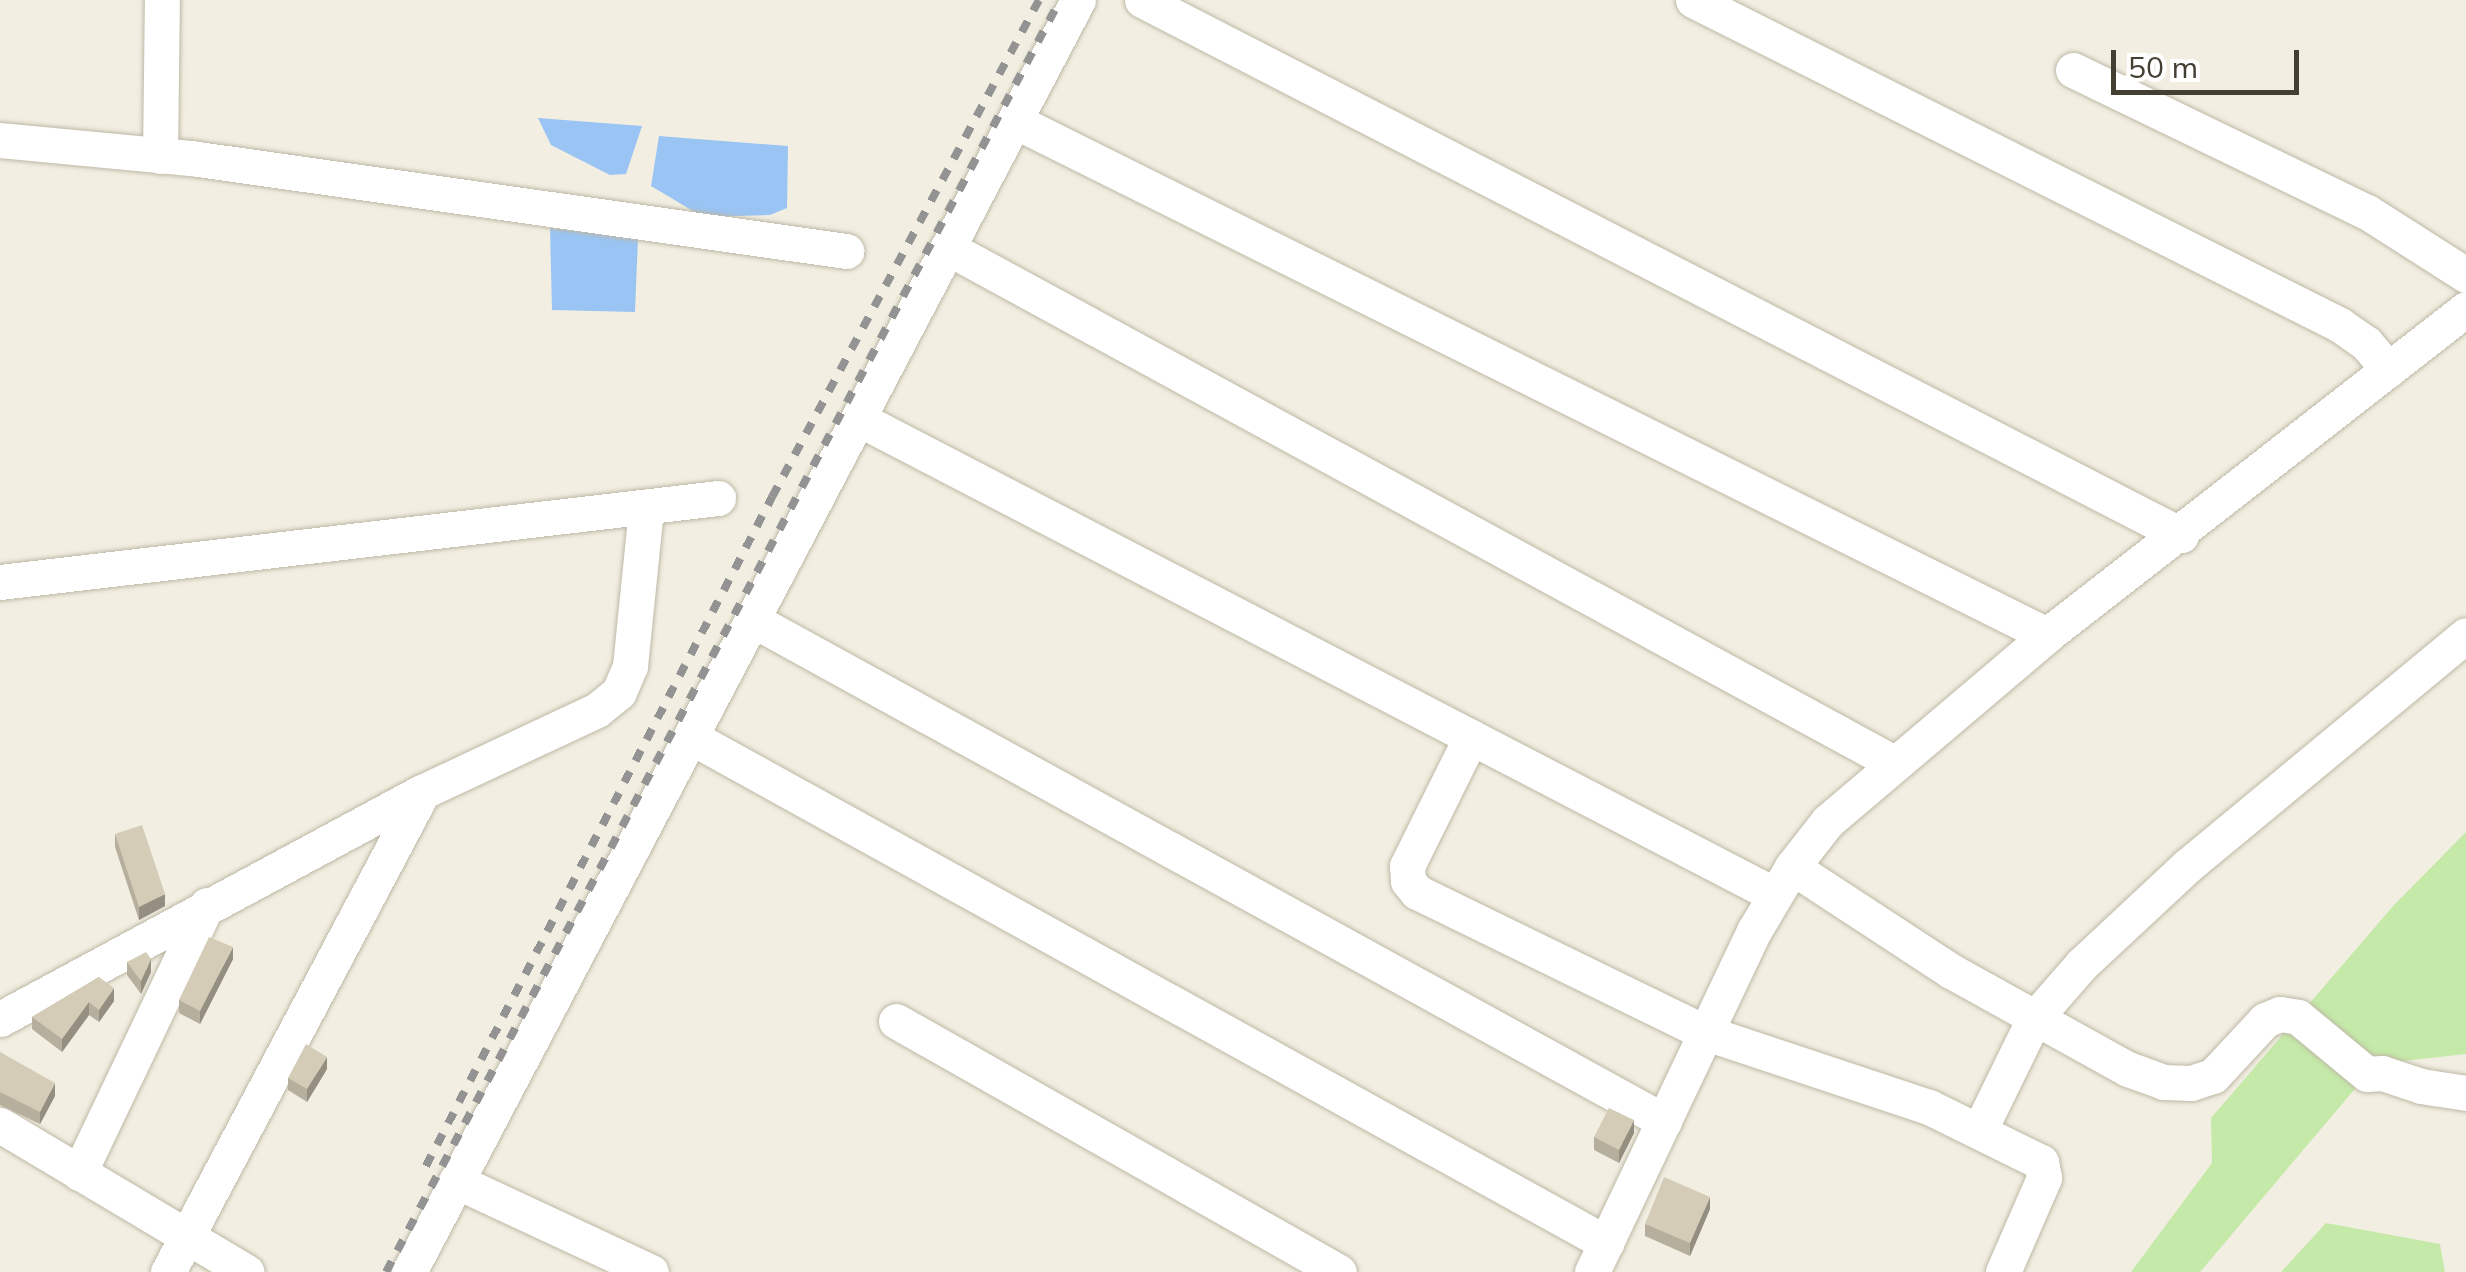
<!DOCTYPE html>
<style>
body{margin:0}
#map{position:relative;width:2466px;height:1272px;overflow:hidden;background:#f2efe2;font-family:Mulish,sans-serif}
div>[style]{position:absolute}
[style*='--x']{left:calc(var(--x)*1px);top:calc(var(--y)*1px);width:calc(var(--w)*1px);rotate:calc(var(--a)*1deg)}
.green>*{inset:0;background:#c4e9a8}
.water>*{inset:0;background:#9ac4f3}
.roads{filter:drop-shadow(0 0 2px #beb8a5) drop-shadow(0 0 2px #beb8a5)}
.minor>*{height:35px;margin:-17.5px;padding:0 17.5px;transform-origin:17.5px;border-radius:17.5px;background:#fff}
.rail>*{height:8px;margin-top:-4px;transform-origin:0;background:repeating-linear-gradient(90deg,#939393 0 12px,transparent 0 24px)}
.wall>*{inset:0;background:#b6af9d}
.shaded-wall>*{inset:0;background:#948f80}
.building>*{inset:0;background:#d4ccb7}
span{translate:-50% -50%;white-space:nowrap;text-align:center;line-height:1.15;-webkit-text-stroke:10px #fff;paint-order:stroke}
.scale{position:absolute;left:2111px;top:50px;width:188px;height:45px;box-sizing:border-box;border:5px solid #443f33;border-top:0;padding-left:12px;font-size:30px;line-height:35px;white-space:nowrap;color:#443f33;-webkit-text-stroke:8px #fff;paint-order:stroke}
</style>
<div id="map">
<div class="green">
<div style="clip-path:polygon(2466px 832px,2466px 1054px,2376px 1064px,2200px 1272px,2131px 1272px,2212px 1163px,2211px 1118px,2394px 905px)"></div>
<div style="clip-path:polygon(2326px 1223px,2440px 1244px,2445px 1272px,2281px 1272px)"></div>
</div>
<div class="water">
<div style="clip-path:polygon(538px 118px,642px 126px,626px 174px,610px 175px,551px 145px)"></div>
<div style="clip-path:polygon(659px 136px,788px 146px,787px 208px,770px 215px,703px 217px,651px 186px)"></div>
<div style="clip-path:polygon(550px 228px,638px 238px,635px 312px,552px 310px)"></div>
</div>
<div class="roads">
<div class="minor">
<div style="--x:1142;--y:0;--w:1169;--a:27.24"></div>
<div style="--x:1693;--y:0;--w:724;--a:26.67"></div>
<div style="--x:2340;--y:325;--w:32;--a:35"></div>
<div style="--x:2366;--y:343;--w:35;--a:50"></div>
<div style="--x:2073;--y:70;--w:326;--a:25.8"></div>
<div style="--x:2367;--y:212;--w:117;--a:32.5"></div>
<div style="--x:1017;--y:122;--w:1151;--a:26.48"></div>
<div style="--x:0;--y:140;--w:192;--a:5.4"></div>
<div style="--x:191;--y:158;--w:662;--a:8.08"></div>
<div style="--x:160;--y:156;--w:156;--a:-89.3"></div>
<div style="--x:950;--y:249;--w:1075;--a:28.57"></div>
<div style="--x:859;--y:419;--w:1032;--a:27.46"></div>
<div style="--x:0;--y:582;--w:723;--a:-6.67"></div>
<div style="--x:753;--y:620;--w:1040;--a:28.81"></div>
<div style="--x:691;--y:737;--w:1046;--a:28.94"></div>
<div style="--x:1471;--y:737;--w:144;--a:116.4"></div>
<div style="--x:1407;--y:866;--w:15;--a:86"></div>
<div style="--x:1408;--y:881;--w:14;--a:51"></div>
<div style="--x:1417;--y:892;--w:322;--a:26"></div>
<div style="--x:1706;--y:1033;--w:235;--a:18.4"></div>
<div style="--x:1929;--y:1107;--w:125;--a:26.2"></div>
<div style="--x:2041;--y:1162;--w:16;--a:79"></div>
<div style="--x:2044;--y:1178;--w:103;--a:113.6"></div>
<div style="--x:1792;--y:867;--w:190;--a:33.2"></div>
<div style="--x:1951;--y:971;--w:202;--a:29"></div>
<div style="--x:2128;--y:1069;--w:37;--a:20"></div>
<div style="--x:2163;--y:1082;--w:28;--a:2"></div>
<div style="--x:2191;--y:1083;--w:23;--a:-18"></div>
<div style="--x:2213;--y:1076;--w:76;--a:-47.1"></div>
<div style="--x:2265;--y:1020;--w:16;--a:-22"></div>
<div style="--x:2280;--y:1014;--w:18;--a:9"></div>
<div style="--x:2298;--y:1017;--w:89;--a:39.6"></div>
<div style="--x:2367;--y:1074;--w:15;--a:-4"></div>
<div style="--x:2382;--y:1073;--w:41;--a:18.4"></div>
<div style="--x:2421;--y:1086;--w:46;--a:8.8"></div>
<div style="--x:0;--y:1019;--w:479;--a:-28.3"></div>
<div style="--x:422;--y:792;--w:193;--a:-25.1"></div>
<div style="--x:597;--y:710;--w:28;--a:-39"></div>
<div style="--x:619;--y:692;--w:28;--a:-67"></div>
<div style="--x:630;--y:666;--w:159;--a:-84.2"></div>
<div style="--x:896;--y:1021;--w:509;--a:29.54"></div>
<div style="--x:0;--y:1125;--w:287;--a:30.8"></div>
<div style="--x:1980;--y:1129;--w:123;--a:-63.9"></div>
<div style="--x:2034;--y:1019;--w:73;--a:-48.9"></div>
<div style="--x:2082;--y:964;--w:144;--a:-43"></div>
<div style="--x:2187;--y:866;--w:362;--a:-39.6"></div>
<div style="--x:79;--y:1173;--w:297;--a:-64.5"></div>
<div style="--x:456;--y:1181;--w:215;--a:25"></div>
<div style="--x:168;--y:1272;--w:542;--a:-62.06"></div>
<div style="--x:409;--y:1272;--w:1437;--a:-62.26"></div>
<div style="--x:1592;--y:1272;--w:378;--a:-64.6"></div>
<div style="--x:1754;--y:931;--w:74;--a:-59.3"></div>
<div style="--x:1792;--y:867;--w:58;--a:-52"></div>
<div style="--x:1828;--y:821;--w:287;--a:-40.3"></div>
<div style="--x:2047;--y:635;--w:531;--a:-37.88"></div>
</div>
</div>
<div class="rail">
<div style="--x:426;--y:1166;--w:753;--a:-62.65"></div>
<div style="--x:772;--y:497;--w:564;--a:-61.75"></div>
<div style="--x:386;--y:1272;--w:1440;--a:-62.08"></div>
</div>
<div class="wall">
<div style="clip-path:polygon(115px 834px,165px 906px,139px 920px,115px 847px)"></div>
<div style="clip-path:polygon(233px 959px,200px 1024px,179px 1013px,179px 1000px)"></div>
<div style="clip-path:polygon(127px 962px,151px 972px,141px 994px,127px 975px)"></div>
<div style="clip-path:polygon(99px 977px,114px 1001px,99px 1022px,89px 1015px,62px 1052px,32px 1029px,32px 1017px)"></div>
<div style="clip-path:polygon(0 1052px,55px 1096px,40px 1124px,0 1105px)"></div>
<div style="clip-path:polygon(327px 1069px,307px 1102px,288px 1090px,288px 1078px)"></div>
<div style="clip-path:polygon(1634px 1133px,1619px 1163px,1594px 1150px,1594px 1137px)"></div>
<div style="clip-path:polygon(1710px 1209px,1690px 1256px,1645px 1236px,1645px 1224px)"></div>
</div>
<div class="shaded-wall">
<div style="clip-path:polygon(165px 894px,165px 906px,139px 920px,139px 907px)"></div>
<div style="clip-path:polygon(233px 947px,233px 959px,200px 1024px,200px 1011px)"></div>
<div style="clip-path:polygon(151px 959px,151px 972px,141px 994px,141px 981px)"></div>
<div style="clip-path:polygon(114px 988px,114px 1001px,99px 1022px,99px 1010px)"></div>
<div style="clip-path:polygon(89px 1002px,89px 1015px,62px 1052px,62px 1039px)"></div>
<div style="clip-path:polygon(327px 1057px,327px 1069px,307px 1102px,307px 1089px)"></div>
<div style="clip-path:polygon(55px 1083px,55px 1096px,40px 1124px,40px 1112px)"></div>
<div style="clip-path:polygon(1634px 1120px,1634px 1133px,1619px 1163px,1619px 1150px)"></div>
<div style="clip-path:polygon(1710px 1197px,1710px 1209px,1690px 1256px,1690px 1243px)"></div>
</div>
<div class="building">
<div style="clip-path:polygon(142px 825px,165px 894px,139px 907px,115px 834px)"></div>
<div style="clip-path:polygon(209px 937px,233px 947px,200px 1011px,179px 1000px)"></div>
<div style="clip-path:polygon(146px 952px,151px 959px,141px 981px,127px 962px)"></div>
<div style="clip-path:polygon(99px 977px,114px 988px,99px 1010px,89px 1002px,62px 1039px,32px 1017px)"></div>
<div style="clip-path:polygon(306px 1044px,327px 1057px,307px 1089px,288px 1078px)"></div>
<div style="clip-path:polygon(0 1052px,55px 1083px,40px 1112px,0 1092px)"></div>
<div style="clip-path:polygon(1609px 1108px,1634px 1120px,1619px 1150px,1594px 1137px)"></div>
<div style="clip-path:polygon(1664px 1177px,1710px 1197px,1690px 1243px,1645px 1224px)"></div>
</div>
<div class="scale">50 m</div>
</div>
